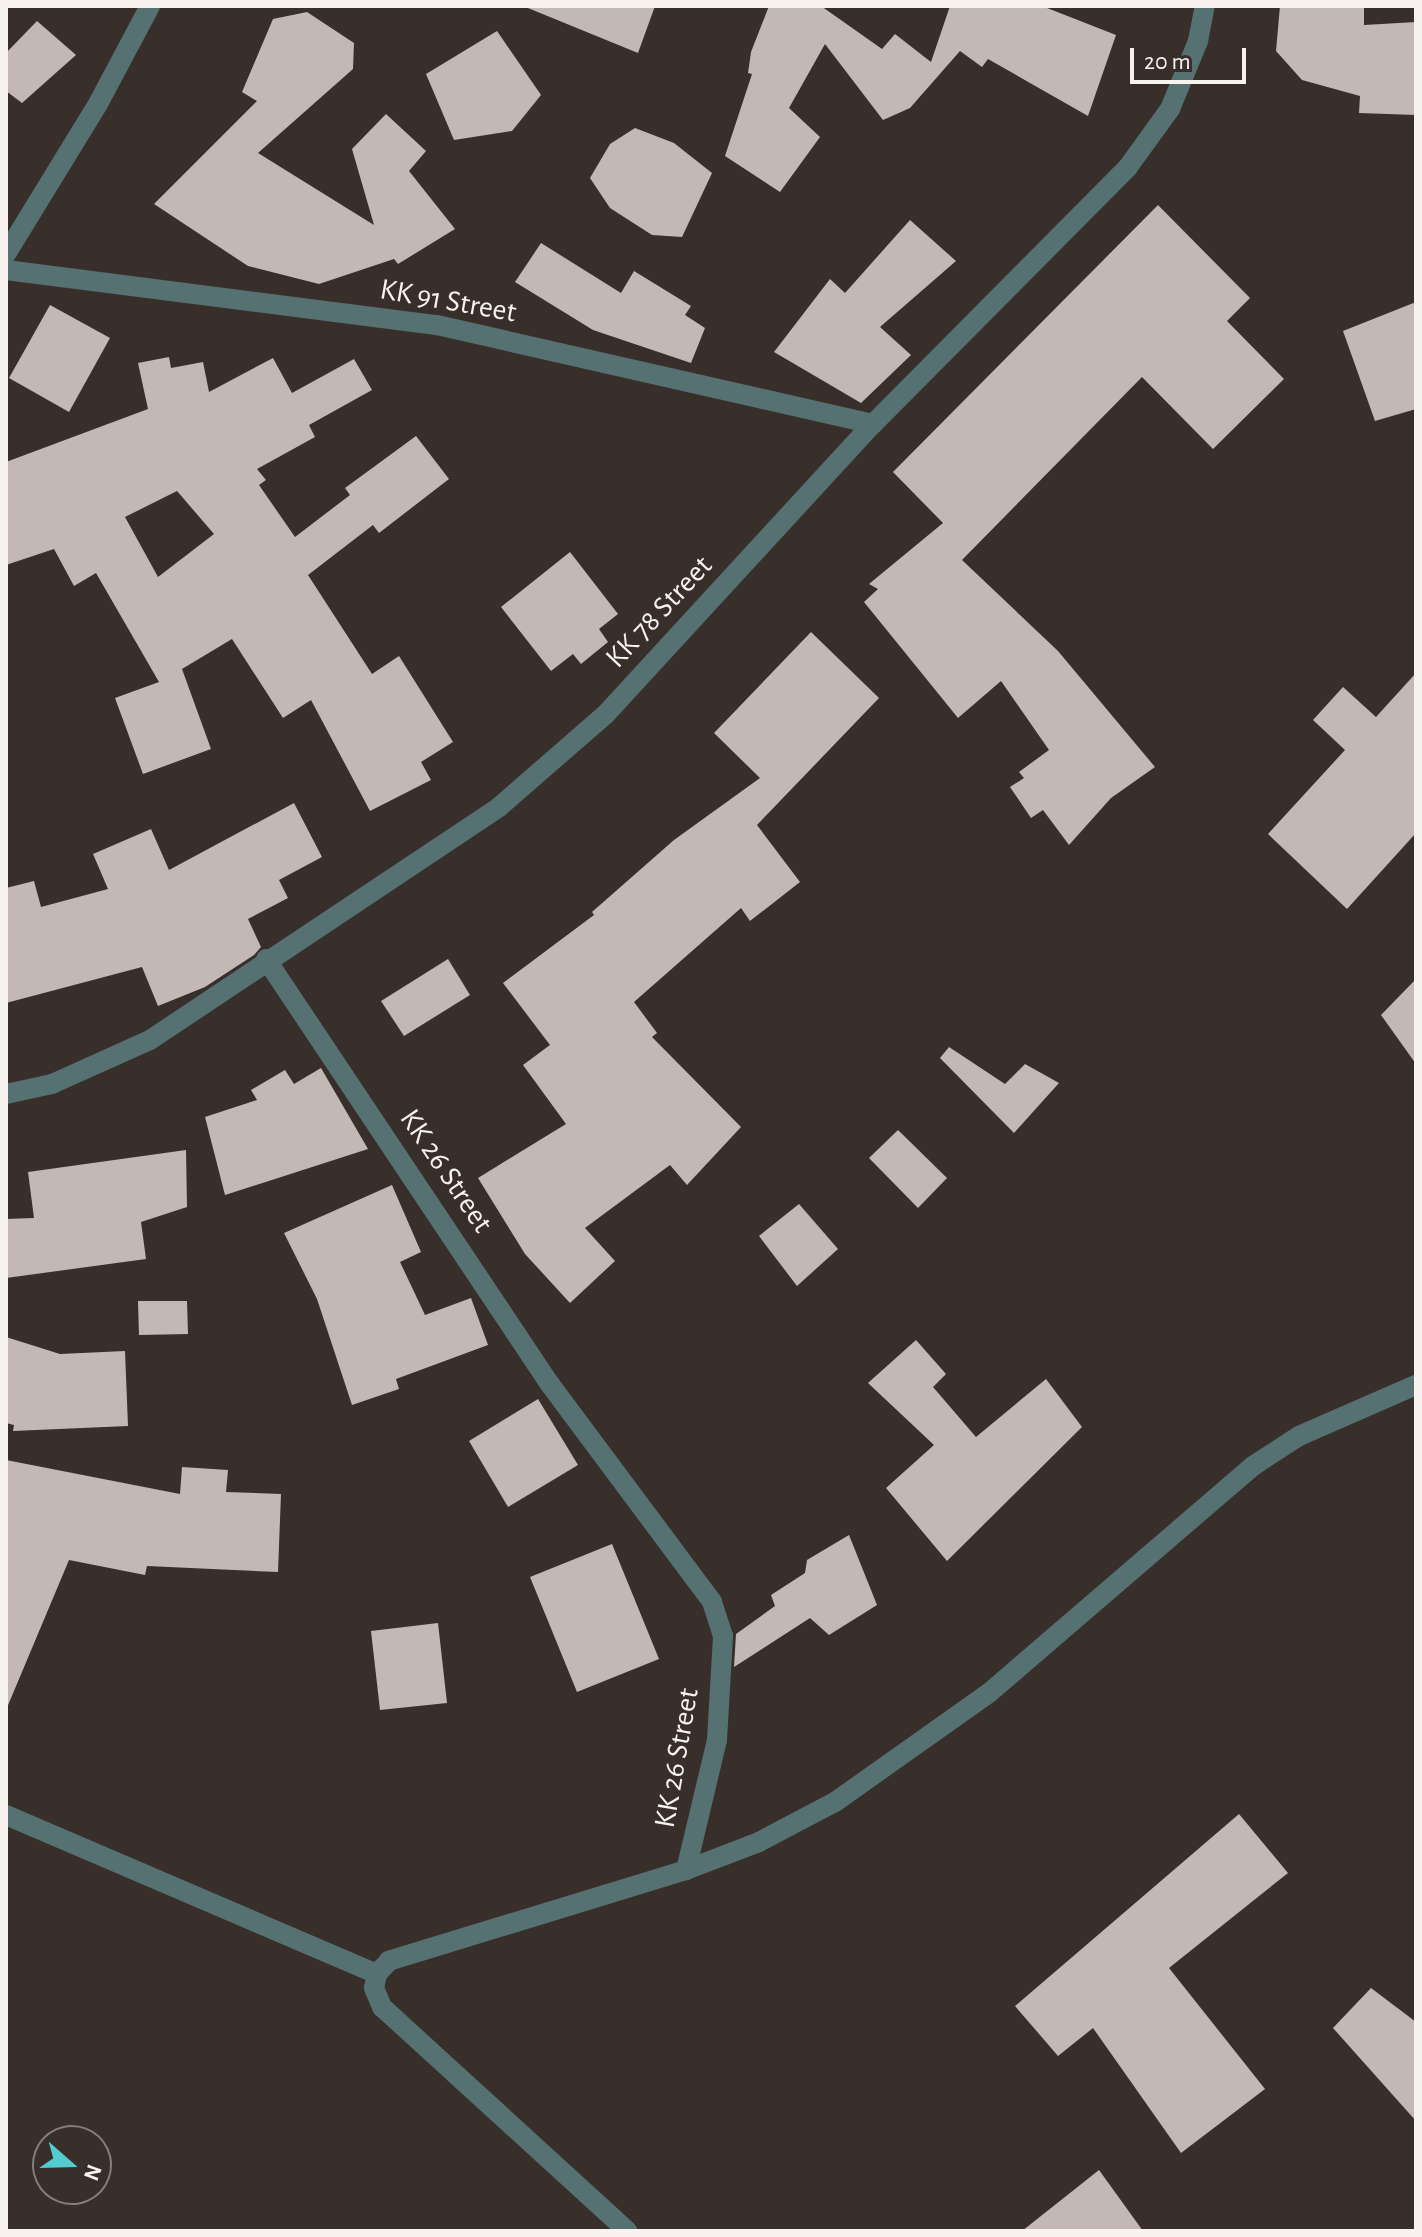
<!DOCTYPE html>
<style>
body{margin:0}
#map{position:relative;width:1422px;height:2237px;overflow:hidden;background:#382f2b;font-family:"Alegreya Sans",sans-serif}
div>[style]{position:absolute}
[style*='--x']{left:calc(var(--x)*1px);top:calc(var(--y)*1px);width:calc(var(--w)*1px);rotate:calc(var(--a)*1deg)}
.building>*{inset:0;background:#c4b8b4}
.street>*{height:20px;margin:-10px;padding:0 10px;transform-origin:10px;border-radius:10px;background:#567171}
span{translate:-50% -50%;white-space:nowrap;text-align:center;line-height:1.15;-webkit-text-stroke:8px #382f2b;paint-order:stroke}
.street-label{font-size:30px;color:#f9f3f0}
.frame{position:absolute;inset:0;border:8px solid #f9f3f0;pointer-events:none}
.north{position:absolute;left:32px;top:2125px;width:80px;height:80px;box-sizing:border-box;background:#382f2b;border:2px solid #857d7a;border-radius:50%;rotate:110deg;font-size:22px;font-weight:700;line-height:32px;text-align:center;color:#f9f3f0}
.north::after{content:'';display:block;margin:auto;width:28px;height:36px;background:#52ccd0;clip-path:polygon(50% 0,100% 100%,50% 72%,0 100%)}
.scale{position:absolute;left:1130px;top:48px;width:116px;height:36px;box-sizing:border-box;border:4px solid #f9f3f0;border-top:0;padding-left:10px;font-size:24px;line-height:28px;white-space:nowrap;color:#f9f3f0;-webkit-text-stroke:6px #382f2b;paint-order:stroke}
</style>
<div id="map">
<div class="building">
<div style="clip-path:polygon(523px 6px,655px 6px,638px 53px)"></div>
<div style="clip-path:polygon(769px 6px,821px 6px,882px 49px,895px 34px,931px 62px,950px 6px,1042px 6px,1116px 35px,1088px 116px,988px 59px,982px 67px,960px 51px,910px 108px,883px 120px,825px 44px,789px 108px,820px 137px,780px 192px,725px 156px,752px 74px,748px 73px,751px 52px)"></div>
<div style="clip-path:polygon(1280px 6px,1364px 6px,1364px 25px,1416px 22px,1416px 115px,1359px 113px,1360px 96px,1302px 80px,1276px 51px)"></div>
<div style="clip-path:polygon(307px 12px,354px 43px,353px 69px,258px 153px,374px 225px,352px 149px,386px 114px,426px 151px,409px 171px,455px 229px,398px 264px,394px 259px,319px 284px,248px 266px,154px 204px,257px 101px,242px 92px,273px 19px)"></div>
<div style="clip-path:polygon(37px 21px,76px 55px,22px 103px,6px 91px,6px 53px)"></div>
<div style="clip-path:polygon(497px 31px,541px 95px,512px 131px,454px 140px,426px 74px)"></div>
<div style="clip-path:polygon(635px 128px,674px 143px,712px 173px,682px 237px,652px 235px,610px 208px,590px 178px,610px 144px)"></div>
<div style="clip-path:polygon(1158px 205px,1250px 298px,1227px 321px,1284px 379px,1213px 449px,1142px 377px,962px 560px,1058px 651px,1155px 767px,1111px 798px,1069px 845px,1043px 810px,1031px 818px,1010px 787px,1024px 778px,1019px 772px,1049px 750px,1001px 681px,958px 718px,864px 602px,878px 589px,869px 584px,943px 523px,893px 472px)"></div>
<div style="clip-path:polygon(910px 220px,956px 261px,880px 327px,911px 355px,861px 403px,774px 352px,830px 279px,845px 293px)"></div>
<div style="clip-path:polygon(541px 243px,621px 293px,634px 271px,691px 306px,685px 315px,705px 328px,691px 363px,593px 330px,515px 282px)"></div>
<div style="clip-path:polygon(1416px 302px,1416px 409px,1375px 421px,1343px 331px)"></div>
<div style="clip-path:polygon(50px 305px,110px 338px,69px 412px,9px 378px)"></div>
<div style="clip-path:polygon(evenodd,169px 357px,171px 368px,203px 362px,209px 392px,273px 358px,292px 393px,354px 359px,372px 390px,309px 425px,315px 437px,257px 469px,266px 480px,259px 485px,295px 537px,350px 495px,345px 488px,416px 436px,449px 479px,379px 533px,373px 525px,308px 575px,372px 674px,399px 656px,453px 742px,421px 762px,431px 780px,370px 811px,311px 700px,283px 718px,232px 639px,182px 669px,211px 749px,143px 774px,115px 698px,159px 682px,96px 573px,74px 586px,54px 549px,6px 565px,6px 462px,148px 409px,138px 363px,169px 357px,177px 491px,214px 534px,158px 577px,125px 517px,177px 491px)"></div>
<div style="clip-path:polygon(570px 552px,618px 614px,599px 629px,608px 642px,581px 664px,573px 654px,551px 671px,501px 607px)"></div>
<div style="clip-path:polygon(811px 632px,879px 698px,757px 825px,800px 882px,750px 921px,741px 908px,634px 1002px,657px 1033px,652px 1037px,741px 1127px,687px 1185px,670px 1165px,585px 1228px,615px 1261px,570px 1303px,525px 1254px,478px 1178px,566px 1124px,523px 1065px,550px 1045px,503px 983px,594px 915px,592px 912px,674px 840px,760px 778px,714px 733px)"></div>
<div style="clip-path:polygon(1416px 673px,1416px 833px,1347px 909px,1268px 834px,1345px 750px,1313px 720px,1343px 687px,1376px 717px)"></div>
<div style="clip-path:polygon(294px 803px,322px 857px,279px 880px,288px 898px,248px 919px,261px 947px,254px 955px,205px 987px,158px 1006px,142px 967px,6px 1003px,6px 888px,34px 881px,41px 907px,108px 889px,93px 854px,151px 829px,169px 870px)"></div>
<div style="clip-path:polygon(448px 959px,470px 995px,404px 1036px,381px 1001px)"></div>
<div style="clip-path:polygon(1416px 979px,1416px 1064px,1381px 1015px)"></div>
<div style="clip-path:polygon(949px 1047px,1005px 1084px,1025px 1064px,1059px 1083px,1014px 1133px,940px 1058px)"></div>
<div style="clip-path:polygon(321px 1068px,368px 1149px,225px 1195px,205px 1117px,257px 1100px,251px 1090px,285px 1070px,294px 1084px)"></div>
<div style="clip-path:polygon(898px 1130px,947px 1178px,918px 1208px,869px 1158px)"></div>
<div style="clip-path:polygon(186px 1150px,187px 1207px,141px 1222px,146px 1259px,6px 1278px,6px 1219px,34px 1218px,28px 1172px)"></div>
<div style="clip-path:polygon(392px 1185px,421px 1252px,400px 1262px,425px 1315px,471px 1298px,488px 1345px,396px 1379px,399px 1389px,352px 1405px,317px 1299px,284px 1233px)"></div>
<div style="clip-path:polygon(799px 1204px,838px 1249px,797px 1286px,759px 1236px)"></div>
<div style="clip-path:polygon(138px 1301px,187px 1301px,188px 1334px,139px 1335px)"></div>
<div style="clip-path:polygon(6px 1337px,60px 1354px,125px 1351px,128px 1426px,13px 1431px,14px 1425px,6px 1423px)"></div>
<div style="clip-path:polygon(916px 1340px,946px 1374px,933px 1387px,976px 1437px,1046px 1379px,1082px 1427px,947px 1561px,886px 1488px,934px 1445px,868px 1383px)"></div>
<div style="clip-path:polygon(538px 1399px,578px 1465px,508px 1507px,469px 1441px)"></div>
<div style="clip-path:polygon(6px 1460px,180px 1494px,182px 1467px,228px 1470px,226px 1492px,281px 1494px,278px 1572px,147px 1566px,145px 1575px,69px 1560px,6px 1710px)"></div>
<div style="clip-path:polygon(849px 1535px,877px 1605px,829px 1635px,810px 1618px,734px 1667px,736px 1634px,775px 1606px,771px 1595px,805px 1573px,807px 1560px)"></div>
<div style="clip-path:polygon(612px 1544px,659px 1659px,577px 1692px,530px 1577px)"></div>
<div style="clip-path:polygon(438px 1623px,447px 1703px,380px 1710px,371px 1631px)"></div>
<div style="clip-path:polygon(1239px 1814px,1288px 1873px,1169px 1968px,1265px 2089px,1181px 2153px,1093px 2028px,1058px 2056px,1015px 2006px)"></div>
<div style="clip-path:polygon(1371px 1988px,1416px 2022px,1416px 2121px,1333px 2028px)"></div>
<div style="clip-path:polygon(1099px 2170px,1143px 2231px,1022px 2231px)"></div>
</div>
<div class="street">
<div style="--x:6;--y:254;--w:178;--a:-58.5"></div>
<div style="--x:99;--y:102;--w:109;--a:-62"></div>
<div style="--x:6;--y:270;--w:434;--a:7.3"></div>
<div style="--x:437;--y:325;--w:447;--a:12.8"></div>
<div style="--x:266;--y:959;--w:510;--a:56.28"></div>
<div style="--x:549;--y:1383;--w:273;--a:53.3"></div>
<div style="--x:712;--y:1602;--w:36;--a:72"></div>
<div style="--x:723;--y:1636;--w:104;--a:93.3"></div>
<div style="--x:717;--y:1740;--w:134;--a:103.4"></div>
<div style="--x:686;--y:1870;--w:311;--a:163"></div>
<div style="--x:389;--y:1961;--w:18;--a:133"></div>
<div style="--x:377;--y:1974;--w:14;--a:102"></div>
<div style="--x:374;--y:1988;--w:21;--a:67"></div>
<div style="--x:382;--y:2007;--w:332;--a:42.4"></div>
<div style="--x:6;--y:1094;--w:47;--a:-12.3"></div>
<div style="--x:52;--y:1084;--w:107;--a:-24.2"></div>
<div style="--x:150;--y:1040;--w:420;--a:-33.7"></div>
<div style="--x:499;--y:807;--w:140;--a:-41"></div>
<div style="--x:605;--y:715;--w:396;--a:-47.4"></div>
<div style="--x:873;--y:424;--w:362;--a:-45.2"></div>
<div style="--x:1128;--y:167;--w:72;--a:-54.1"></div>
<div style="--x:1170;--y:109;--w:74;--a:-67.6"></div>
<div style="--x:1198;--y:41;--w:36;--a:-79"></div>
<div style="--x:6;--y:1815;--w:404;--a:23.2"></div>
<div style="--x:686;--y:1870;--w:78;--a:-21"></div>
<div style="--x:759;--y:1842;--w:86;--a:-27.8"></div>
<div style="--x:835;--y:1802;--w:189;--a:-35.3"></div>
<div style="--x:989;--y:1693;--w:348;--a:-40.7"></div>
<div style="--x:1253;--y:1466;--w:55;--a:-33.1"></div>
<div style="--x:1299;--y:1436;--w:128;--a:-23.6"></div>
</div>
<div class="street-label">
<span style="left:448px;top:301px;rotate:10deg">KK 91 Street</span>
<span style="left:659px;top:612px;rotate:-47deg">KK 78 Street</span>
<span style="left:446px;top:1171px;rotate:56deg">KK 26 Street</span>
<span style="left:677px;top:1758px;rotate:-80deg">KK 26 Street</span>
</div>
<div class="frame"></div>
<div class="north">N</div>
<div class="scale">20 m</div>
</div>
